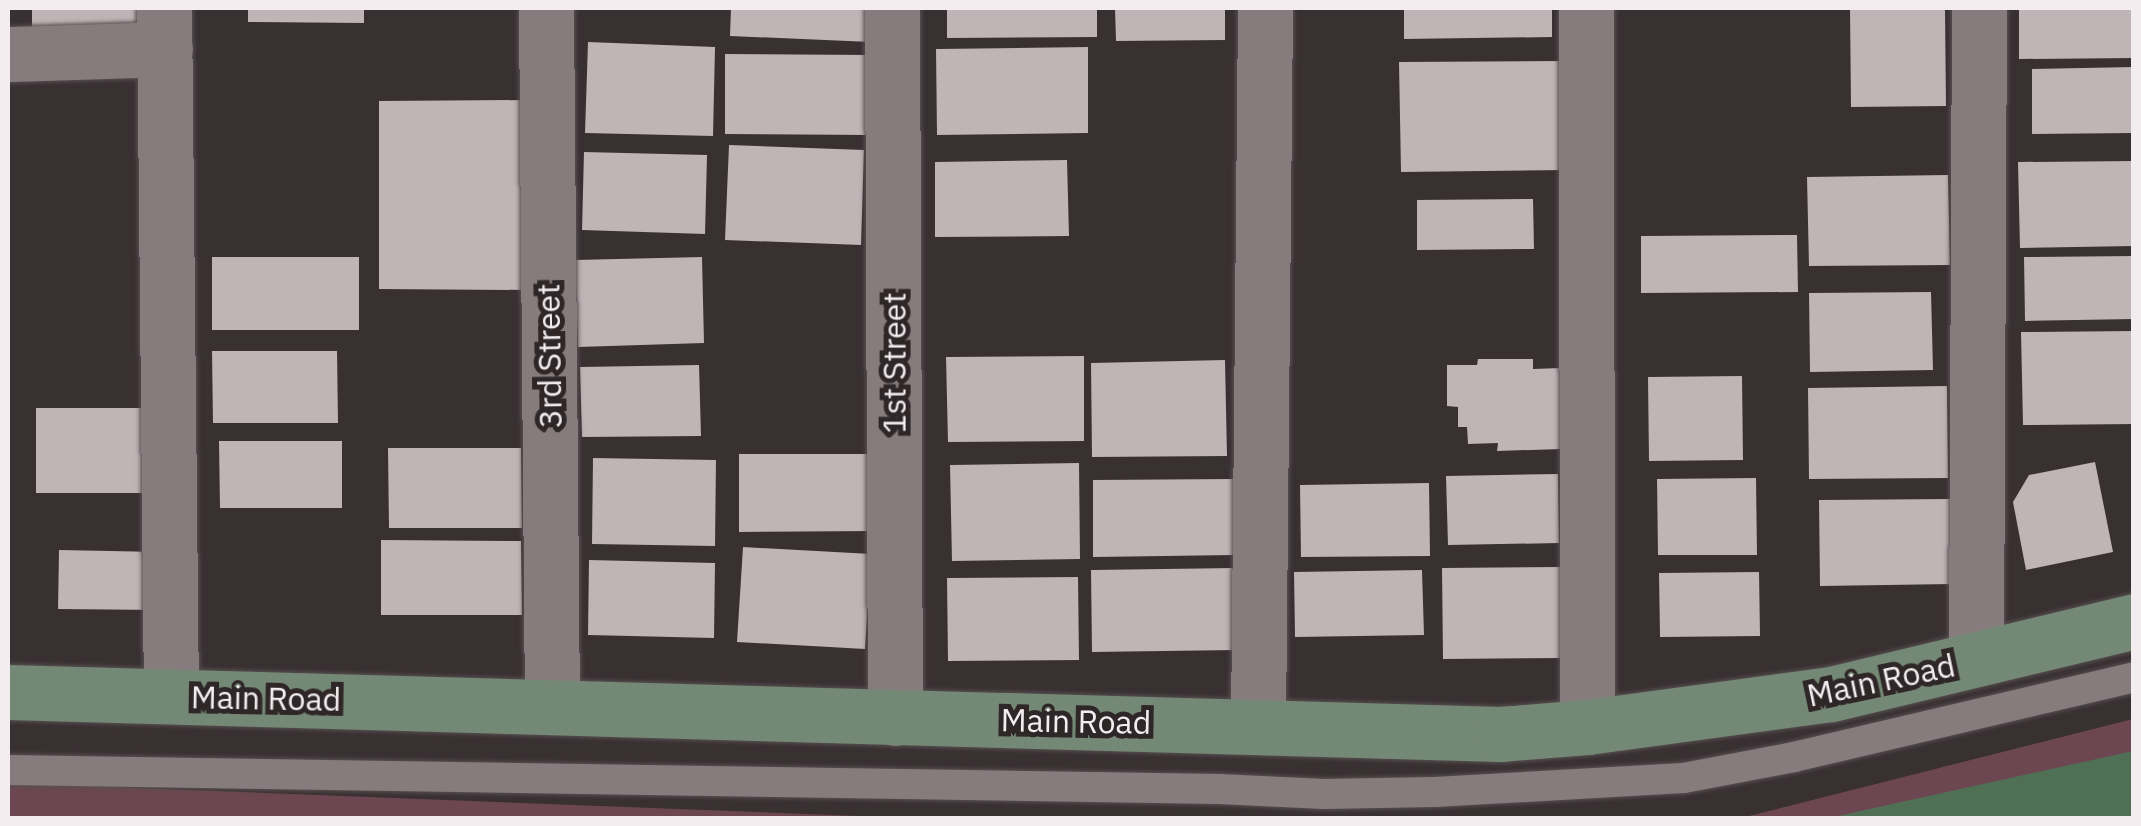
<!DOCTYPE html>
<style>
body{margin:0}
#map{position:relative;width:2141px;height:826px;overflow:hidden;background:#393032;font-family:"IBM Plex Sans",sans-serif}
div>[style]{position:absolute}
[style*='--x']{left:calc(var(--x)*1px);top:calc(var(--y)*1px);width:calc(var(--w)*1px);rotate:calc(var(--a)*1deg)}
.green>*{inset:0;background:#6c4751}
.water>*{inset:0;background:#507056}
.building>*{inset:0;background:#bfb4b6}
.roads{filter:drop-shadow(0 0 2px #574f51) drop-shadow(0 0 2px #574f51)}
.lane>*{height:30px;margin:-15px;padding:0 15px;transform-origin:15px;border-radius:15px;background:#867c7e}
.street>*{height:55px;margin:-27.5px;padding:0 27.5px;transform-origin:27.5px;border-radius:27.5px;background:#867c7e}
.secondary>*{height:55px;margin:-27.5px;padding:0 27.5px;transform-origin:27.5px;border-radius:27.5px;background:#748975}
span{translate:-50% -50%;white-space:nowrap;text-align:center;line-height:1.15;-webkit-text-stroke:10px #2f2628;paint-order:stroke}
.street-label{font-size:32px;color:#f3edef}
.frame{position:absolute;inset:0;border:10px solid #f3edef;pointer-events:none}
</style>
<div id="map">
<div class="green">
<div style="clip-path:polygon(2133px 719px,2133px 818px,1741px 818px)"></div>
<div style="clip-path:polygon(8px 783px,910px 818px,8px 818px)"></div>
</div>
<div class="water">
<div style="clip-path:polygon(2133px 751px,2133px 818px,1829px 818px)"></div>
</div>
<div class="building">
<div style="clip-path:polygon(32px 8px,156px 8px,155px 36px,32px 35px)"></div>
<div style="clip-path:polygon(248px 8px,364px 8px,364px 23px,248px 22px)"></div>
<div style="clip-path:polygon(731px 8px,872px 8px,871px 42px,730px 36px)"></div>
<div style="clip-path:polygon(947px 8px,1097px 8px,1097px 37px,947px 38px)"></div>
<div style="clip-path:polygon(1115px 8px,1225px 8px,1225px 40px,1116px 41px)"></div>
<div style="clip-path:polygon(1404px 8px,1552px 8px,1552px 37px,1404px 39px)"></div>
<div style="clip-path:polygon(1850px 8px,1945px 8px,1946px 106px,1851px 107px)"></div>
<div style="clip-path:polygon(2019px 8px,2134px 8px,2134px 58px,2019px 59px)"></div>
<div style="clip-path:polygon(588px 42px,715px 47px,713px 136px,585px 133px)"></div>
<div style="clip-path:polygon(1088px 47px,1088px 133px,937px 135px,936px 49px)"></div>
<div style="clip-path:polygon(725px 54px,870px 55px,869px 135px,725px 134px)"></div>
<div style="clip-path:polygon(1563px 61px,1564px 170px,1401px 172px,1399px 62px)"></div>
<div style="clip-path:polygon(2134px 67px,2134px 133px,2032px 134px,2032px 69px)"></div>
<div style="clip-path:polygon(527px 100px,527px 290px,379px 289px,379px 101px)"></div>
<div style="clip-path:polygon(729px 145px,864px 150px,861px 245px,725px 240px)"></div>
<div style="clip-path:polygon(584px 152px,707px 155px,705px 234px,582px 230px)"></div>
<div style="clip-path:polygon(1067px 160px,1069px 236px,935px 237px,935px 162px)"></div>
<div style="clip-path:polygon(2134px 161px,2134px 246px,2020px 248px,2018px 162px)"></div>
<div style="clip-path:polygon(1948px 175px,1950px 265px,1809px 266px,1807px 177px)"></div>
<div style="clip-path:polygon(1533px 199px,1534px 249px,1417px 250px,1417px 200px)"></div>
<div style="clip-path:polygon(1797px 235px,1798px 292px,1641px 293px,1641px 236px)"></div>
<div style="clip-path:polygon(2134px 256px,2134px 319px,2025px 321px,2024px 257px)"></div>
<div style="clip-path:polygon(212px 257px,359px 257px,359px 330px,212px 330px)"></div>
<div style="clip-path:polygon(702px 257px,704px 343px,578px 347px,575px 260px)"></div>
<div style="clip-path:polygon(1931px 292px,1933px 370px,1810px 372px,1809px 293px)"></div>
<div style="clip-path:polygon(2134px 331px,2134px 424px,2023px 425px,2021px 332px)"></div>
<div style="clip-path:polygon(212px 351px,337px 351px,338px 423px,213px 423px)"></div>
<div style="clip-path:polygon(1084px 356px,1084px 441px,948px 442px,946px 357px)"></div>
<div style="clip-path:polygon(1478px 359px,1533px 359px,1533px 369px,1560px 368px,1561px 449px,1497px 451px,1498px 443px,1468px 444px,1467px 427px,1458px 427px,1458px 407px,1447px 406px,1447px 365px,1477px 365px)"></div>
<div style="clip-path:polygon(1225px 360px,1227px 456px,1092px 457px,1091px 363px)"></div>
<div style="clip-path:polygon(699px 365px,701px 436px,582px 437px,580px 367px)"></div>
<div style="clip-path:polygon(1742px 376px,1743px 460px,1649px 461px,1648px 377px)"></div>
<div style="clip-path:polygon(1947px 386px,1948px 478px,1809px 479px,1808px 388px)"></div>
<div style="clip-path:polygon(36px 408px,156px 408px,156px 493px,36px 493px)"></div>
<div style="clip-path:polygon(219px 441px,342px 441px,342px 508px,220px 508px)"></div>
<div style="clip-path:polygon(388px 448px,521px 448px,522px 528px,389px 528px)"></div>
<div style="clip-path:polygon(739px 454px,879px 454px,879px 531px,739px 532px)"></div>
<div style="clip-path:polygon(593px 458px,716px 460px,715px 546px,592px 544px)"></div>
<div style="clip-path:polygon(2095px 462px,2113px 552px,2026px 570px,2013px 502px,2029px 475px)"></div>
<div style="clip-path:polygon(1079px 463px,1080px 559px,952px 561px,950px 465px)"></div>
<div style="clip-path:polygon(1558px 474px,1559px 543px,1448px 545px,1446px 476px)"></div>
<div style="clip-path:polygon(1756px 478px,1757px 555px,1658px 555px,1657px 479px)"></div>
<div style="clip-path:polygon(1233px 479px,1235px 555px,1093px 557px,1093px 480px)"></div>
<div style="clip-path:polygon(1429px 483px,1430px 556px,1301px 557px,1300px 485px)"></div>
<div style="clip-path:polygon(1951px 499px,1952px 584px,1820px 586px,1819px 500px)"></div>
<div style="clip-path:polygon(381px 540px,521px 541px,522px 615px,381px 615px)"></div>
<div style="clip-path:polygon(743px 547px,871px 554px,865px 649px,737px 642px)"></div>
<div style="clip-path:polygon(59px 550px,160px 552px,160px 610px,58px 609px)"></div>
<div style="clip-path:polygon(589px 560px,715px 563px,714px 638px,588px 635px)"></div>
<div style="clip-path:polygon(1562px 567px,1564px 658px,1443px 659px,1442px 568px)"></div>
<div style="clip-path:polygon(1235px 568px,1237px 650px,1092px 652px,1091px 570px)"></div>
<div style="clip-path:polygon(1422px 570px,1424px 635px,1295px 637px,1294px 572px)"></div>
<div style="clip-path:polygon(1759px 572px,1760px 636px,1660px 637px,1659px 573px)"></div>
<div style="clip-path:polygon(1078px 577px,1079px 660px,948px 661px,947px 578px)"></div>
</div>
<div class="roads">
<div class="lane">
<div style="--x:8;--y:770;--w:1211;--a:0.9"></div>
<div style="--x:1219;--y:789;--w:105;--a:2.7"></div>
<div style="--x:1324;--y:794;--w:111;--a:-1"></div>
<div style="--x:1435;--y:792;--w:249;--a:-3.2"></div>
<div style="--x:1684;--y:778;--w:112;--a:-10.8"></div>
<div style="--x:1794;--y:757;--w:349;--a:-13.2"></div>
</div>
<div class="street">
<div style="--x:164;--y:8;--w:688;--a:89.42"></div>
<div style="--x:546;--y:8;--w:697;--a:89.51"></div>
<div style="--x:892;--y:8;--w:710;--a:89.76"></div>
<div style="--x:1586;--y:8;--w:719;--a:89.92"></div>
<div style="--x:8;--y:54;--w:157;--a:-1.8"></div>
<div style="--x:1976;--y:659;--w:651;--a:-89.74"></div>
<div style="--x:1258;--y:725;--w:717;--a:-89.44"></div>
</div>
<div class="secondary">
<div style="--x:8;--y:692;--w:1493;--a:1.61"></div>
<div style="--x:1500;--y:734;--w:87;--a:-4.6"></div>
<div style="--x:1587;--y:727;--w:246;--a:-7.7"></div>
<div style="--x:1831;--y:694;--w:312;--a:-13.5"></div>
</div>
</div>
<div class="street-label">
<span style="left:549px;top:356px;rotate:-91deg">3rd Street</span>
<span style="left:894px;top:363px;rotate:-90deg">1st Street</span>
<span style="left:1881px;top:680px;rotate:-12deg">Main Road</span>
<span style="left:266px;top:698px;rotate:1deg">Main Road</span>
<span style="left:1076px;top:721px;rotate:1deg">Main Road</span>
</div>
<div class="frame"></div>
</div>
